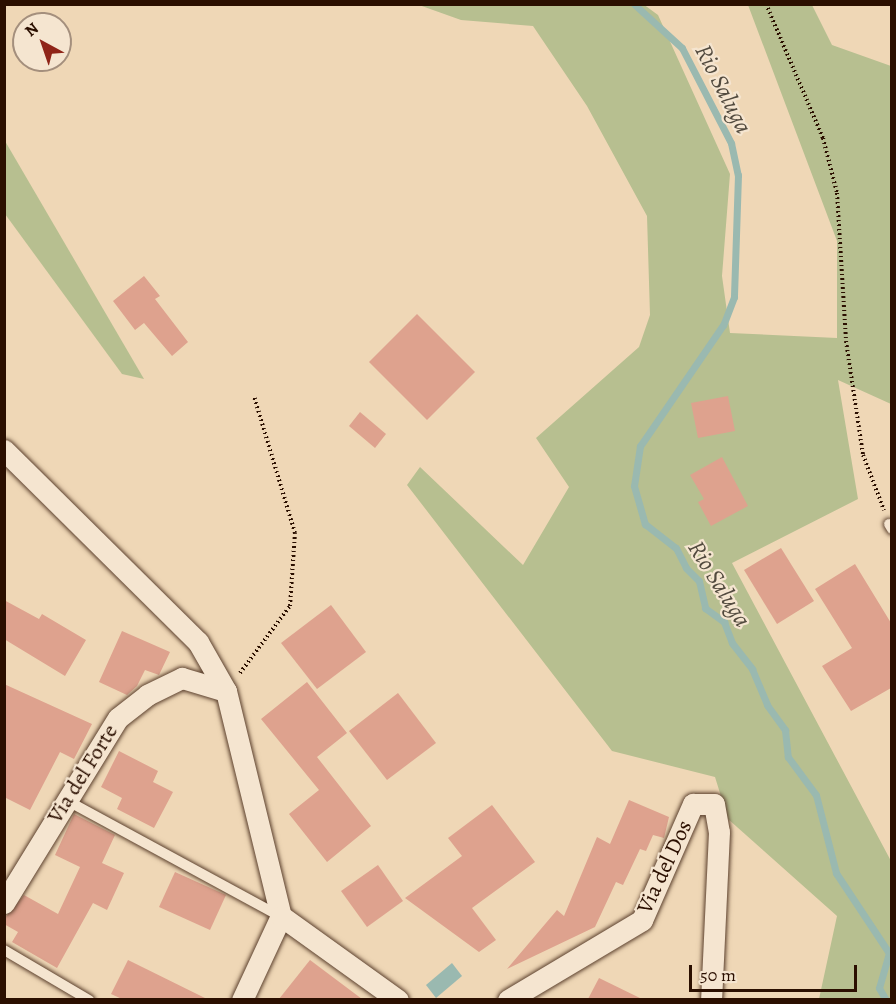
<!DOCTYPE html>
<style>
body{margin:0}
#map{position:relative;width:896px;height:1004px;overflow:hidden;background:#efd7b6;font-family:Alegreya,serif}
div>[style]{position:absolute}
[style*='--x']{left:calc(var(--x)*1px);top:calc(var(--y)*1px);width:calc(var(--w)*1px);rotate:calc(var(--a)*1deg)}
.green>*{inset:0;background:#b7bf90}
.water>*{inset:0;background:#9ab9b0}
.stream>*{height:7px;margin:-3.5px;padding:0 3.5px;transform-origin:3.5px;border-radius:3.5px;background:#9ab9b0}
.building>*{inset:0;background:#dea28e}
.path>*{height:4px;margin-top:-2px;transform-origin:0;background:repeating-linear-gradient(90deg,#2b0f00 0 1.5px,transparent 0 4.5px)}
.roads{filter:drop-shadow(0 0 2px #5c412e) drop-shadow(0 0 2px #5c412e)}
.service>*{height:10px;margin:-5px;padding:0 5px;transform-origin:5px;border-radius:5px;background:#f5e5d0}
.minor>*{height:21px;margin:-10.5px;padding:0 10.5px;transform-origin:10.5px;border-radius:10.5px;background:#f5e5d0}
span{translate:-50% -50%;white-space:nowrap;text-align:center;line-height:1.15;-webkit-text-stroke:4.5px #f5e5d0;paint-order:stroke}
.street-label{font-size:22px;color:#2b0f00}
.water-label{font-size:24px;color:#524a3e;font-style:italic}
.frame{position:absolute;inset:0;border:6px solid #2b0f00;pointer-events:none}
.north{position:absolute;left:12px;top:12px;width:60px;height:60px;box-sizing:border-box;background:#f5e5d0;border:2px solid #a48f7d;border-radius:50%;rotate:320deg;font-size:16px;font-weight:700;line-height:24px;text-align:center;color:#2b0f00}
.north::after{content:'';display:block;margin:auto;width:21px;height:27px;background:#8f2418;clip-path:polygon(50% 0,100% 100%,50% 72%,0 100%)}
.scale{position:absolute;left:689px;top:965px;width:168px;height:27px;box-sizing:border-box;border:3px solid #2b0f00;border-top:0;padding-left:8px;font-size:18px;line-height:21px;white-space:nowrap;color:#2b0f00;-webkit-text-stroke:4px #f5e5d0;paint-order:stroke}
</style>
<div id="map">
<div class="green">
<div style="clip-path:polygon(643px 4px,658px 15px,730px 174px,722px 276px,730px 333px,837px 338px,837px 241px,748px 5px,812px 5px,832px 45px,891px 66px,891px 404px,838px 380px,858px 499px,732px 563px,891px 861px,891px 999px,819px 999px,837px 916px,728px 819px,715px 777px,612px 751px,407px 485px,420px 467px,523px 565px,569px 487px,536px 438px,639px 347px,650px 315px,647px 216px,587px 106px,533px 26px,461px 20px,419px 5px)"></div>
<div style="clip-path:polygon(4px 141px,5px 141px,144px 379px,122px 374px,5px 214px)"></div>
</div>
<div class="water">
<div style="clip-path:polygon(452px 963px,462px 976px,436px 998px,426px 985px)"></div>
</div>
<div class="stream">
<div style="--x:634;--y:4;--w:65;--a:42.5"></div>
<div style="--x:682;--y:48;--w:107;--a:62.7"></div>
<div style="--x:731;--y:143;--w:33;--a:78"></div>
<div style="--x:738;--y:175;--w:122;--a:91.9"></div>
<div style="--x:734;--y:297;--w:30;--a:111"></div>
<div style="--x:723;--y:325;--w:147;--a:124.4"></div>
<div style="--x:640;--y:446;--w:40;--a:98.5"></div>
<div style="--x:634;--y:486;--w:40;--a:74"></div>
<div style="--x:645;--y:524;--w:39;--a:38"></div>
<div style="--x:676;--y:548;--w:22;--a:63"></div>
<div style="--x:686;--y:568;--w:18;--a:45"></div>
<div style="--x:699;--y:581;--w:28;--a:77"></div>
<div style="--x:705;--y:608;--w:24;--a:36"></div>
<div style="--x:724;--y:622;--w:22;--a:69"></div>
<div style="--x:732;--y:643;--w:33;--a:52"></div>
<div style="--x:752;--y:669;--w:39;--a:67"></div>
<div style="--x:767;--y:705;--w:31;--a:54"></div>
<div style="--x:785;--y:730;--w:27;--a:84"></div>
<div style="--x:788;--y:757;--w:47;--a:53.6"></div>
<div style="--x:816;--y:795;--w:81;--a:75.6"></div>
<div style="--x:836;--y:873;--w:96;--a:56.5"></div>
<div style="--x:889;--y:953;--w:36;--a:106"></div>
<div style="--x:879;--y:988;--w:14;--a:60"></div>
</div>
<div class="building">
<div style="clip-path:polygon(144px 276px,160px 296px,155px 299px,188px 342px,172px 356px,144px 323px,135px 330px,113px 301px)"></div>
<div style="clip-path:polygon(417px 314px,475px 372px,427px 420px,369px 362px)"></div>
<div style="clip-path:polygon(728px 396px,735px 431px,698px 438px,691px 403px)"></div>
<div style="clip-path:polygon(360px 412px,386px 434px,375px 448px,349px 426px)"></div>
<div style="clip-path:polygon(722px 457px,748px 506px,711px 526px,698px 502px,704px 499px,690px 475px)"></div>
<div style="clip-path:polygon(781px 548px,814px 601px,777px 624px,744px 570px)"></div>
<div style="clip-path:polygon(855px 564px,891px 623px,891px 688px,851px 711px,822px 666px,852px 648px,815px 589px)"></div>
<div style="clip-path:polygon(4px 600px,39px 619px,42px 614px,86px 640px,65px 676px,4px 639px)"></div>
<div style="clip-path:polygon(331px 605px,366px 652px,317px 689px,281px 643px)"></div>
<div style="clip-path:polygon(122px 631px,170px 652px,159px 675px,145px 670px,137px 686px,127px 695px,99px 682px)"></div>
<div style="clip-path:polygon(307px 682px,347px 733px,317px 757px,371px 826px,327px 862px,289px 814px,319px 790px,261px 719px)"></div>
<div style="clip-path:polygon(4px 684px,92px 724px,74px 759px,60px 752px,30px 810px,4px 797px)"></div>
<div style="clip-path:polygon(398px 693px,436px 743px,387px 780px,349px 731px)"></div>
<div style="clip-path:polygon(119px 751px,158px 771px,153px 782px,173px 792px,154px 828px,117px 809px,122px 798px,101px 787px)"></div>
<div style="clip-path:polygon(629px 800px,669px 817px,664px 838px,653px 835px,646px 851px,640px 849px,623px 885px,616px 882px,595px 927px,507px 969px,557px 910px,564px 916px,597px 837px,610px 844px)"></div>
<div style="clip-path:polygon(492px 805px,535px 862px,472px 908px,496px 940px,479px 952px,405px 898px,462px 856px,448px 838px)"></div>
<div style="clip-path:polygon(74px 814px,115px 835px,102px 863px,124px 873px,107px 910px,93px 903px,57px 968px,12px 942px,18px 932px,4px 924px,4px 919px,24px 895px,58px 914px,80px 867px,55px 855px)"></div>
<div style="clip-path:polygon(378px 865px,403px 901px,367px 927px,341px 891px)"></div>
<div style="clip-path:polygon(175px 872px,226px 895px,210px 930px,159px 907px)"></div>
<div style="clip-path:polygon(128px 960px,207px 999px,122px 999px,111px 994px)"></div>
<div style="clip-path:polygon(310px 960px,362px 999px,279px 999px)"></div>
<div style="clip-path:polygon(599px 978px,642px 999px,588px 999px)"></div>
</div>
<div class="path">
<div style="--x:766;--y:4;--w:146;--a:67"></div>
<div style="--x:823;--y:138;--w:57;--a:75.7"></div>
<div style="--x:837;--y:193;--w:148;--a:86.5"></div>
<div style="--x:846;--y:341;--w:115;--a:81.5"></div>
<div style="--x:863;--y:455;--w:59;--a:69.1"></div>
<div style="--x:240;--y:673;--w:84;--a:-53.3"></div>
<div style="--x:290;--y:606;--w:73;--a:-86.1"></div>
<div style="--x:295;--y:533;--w:143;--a:-106.7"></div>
</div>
<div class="roads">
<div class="service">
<div style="--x:889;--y:524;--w:6;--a:59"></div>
<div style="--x:66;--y:800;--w:243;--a:28.5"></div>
<div style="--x:4;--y:950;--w:99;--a:30.5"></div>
</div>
<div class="minor">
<div style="--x:4;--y:450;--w:273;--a:44.7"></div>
<div style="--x:198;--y:642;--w:56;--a:60.3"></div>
<div style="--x:226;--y:691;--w:232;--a:76.3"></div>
<div style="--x:281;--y:916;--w:93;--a:114.9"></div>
<div style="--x:4;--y:903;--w:217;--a:-58.4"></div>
<div style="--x:118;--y:718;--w:37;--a:-38"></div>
<div style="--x:147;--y:695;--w:39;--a:-26"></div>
<div style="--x:182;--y:678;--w:46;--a:16.5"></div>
<div style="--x:281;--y:916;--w:144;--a:35.7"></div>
<div style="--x:508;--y:1000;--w:156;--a:-30.8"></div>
<div style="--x:642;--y:920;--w:127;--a:-66.3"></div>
<div style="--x:693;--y:804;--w:21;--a:0"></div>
<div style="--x:714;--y:804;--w:28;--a:80"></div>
<div style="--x:719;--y:832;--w:168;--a:92.7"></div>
</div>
</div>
<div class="street-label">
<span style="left:83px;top:774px;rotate:-58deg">Via del Forte</span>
<span style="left:665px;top:867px;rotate:-65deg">Via del Dos</span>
</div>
<div class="water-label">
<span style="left:723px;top:89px;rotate:63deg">Rio Saluga</span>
<span style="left:719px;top:584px;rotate:58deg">Rio Saluga</span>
</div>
<div class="frame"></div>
<div class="north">N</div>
<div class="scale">50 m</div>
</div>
